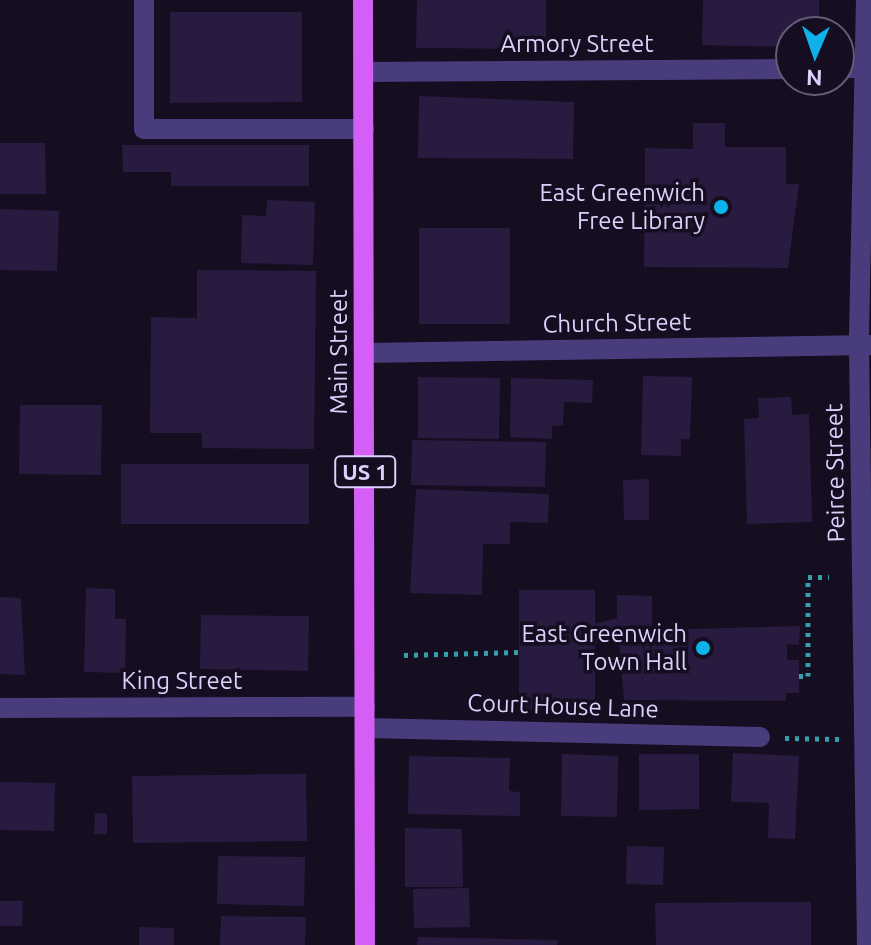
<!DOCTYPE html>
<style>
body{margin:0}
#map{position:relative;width:871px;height:945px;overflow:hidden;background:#140e20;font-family:Ubuntu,sans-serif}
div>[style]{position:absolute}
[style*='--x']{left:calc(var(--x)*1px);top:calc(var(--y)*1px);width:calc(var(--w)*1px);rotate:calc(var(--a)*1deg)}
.building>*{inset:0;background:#291b40}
.path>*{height:5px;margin-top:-2.5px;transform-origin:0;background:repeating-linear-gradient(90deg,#35a0ab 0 4px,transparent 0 10px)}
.minor>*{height:20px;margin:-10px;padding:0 10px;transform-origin:10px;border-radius:10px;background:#493c7c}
.major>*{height:20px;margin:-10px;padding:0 10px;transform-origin:10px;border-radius:10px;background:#d55ef6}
.dots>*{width:22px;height:22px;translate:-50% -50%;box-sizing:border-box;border:4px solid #140e20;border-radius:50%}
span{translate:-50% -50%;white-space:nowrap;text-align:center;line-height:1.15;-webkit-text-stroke:7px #140e20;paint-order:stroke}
.shield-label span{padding:2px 6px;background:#140e20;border:2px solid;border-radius:6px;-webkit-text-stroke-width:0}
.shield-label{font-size:22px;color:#dcd0fc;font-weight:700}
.street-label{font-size:24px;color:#dcd0fc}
.poi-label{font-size:24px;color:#dcd0fc}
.right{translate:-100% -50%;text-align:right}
.north{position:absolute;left:775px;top:16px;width:80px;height:80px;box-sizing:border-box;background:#140e20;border:2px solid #645c78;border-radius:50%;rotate:182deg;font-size:22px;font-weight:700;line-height:32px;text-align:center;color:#dcd0fc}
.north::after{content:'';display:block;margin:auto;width:28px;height:36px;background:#0eb2eb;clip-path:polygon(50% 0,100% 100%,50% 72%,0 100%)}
</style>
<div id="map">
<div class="building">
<div style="clip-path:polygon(417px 0,546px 0,546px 49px,416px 48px)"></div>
<div style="clip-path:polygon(703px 0,819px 0,819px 32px,791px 32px,791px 47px,702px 45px)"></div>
<div style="clip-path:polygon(170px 12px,302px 12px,302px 102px,170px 103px)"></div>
<div style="clip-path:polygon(419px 96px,574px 102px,573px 159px,418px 158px)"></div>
<div style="clip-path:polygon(693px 123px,725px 123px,725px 147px,786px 147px,786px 184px,799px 184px,788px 268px,644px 267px,645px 148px,693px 149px)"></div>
<div style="clip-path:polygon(0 143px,45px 143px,46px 194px,0 194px)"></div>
<div style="clip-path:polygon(122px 145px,309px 145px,309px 186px,171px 186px,171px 172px,123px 172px)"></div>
<div style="clip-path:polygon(267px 200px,315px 202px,313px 265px,241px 263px,242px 215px,266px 216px)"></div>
<div style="clip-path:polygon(0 209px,59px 211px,57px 271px,0 270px)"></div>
<div style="clip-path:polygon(419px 228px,510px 228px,510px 324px,419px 324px)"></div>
<div style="clip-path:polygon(197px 270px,316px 271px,314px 449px,202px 448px,202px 433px,150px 433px,151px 317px,197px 318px)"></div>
<div style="clip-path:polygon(643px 376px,692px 377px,690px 439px,681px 439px,681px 456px,641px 455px)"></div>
<div style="clip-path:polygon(418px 377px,500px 378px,499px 439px,418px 438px)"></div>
<div style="clip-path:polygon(511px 378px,593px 380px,592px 403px,564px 402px,563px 425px,552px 426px,552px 439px,510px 437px)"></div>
<div style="clip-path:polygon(791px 397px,792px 415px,809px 414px,812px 522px,747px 524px,744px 419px,759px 418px,758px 398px)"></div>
<div style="clip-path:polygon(20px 405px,102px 405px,101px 475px,19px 474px)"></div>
<div style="clip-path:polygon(412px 440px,546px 442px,545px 487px,411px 485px)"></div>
<div style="clip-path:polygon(121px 464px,309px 464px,309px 524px,121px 524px)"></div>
<div style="clip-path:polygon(649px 479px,649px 520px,624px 520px,623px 480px)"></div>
<div style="clip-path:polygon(416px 489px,549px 494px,548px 523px,510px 522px,510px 544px,483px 544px,482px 595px,410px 593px)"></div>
<div style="clip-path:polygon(86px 588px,115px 589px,115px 619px,126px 619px,125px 673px,84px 672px)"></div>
<div style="clip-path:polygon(519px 590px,595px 590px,595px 624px,617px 618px,617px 595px,652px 596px,652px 630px,800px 626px,799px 645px,787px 644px,787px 660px,799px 660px,799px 693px,786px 693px,786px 701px,624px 700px,619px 643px,595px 643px,595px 710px,519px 710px)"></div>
<div style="clip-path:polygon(0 597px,21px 598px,25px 675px,0 674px)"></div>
<div style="clip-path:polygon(201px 615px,309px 616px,308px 671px,200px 669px)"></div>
<div style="clip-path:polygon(733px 753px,799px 756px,795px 839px,768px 838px,769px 803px,731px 802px)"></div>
<div style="clip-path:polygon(562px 754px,618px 756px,617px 817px,561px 816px)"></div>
<div style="clip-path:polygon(639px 754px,699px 754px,699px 809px,639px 810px)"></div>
<div style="clip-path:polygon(409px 756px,510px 758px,509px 791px,520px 792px,520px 816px,408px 814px)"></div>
<div style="clip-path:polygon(306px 774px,307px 841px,133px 843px,132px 776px)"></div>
<div style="clip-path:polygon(0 782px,55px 783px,54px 831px,0 830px)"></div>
<div style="clip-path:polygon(95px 813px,107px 814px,107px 834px,94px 834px)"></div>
<div style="clip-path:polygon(405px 828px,462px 829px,463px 887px,405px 887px)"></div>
<div style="clip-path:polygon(627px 846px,664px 847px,663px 885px,626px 884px)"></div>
<div style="clip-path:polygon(218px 856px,305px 857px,304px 906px,217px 904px)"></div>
<div style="clip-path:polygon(469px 888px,470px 927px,414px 928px,413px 889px)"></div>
<div style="clip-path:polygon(0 901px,23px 901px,22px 926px,0 926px)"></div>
<div style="clip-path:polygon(811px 902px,811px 945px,656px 945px,655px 903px)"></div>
<div style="clip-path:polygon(221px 916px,306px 917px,305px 945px,220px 945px)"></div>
<div style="clip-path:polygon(139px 927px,174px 928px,174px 945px,139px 945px)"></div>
<div style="clip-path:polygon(418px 937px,558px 940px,557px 945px,417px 945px)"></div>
</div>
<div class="path">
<div style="--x:404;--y:655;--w:115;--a:-1.5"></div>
<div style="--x:799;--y:676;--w:9;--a:0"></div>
<div style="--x:808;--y:676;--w:99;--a:-90"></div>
<div style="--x:808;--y:577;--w:21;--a:0"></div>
<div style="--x:785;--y:738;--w:54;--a:1.1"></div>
</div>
<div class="minor">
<div style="--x:144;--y:0;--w:129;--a:90"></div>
<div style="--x:144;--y:129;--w:220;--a:0"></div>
<div style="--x:866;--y:0;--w:345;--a:91.2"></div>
<div style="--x:859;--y:345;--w:600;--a:89.24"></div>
<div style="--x:839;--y:68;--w:25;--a:0"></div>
<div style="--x:363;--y:72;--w:428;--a:-0.4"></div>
<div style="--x:364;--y:353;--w:507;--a:-0.9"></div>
<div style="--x:0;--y:708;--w:365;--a:-0.2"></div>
<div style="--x:365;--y:728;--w:395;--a:1.3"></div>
</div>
<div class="major">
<div style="--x:363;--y:0;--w:945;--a:89.88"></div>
</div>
<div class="dots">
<div style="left:721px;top:207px;background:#0eb2eb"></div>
<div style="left:703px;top:648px;background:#0eb2eb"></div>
</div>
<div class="shield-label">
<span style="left:365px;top:472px">US 1</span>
</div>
<div class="street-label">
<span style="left:577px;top:44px">Armory Street</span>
<span style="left:617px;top:323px;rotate:-1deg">Church Street</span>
<span style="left:339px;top:352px;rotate:-90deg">Main Street</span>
<span style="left:835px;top:473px;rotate:-91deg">Peirce Street</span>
<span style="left:182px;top:681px">King Street</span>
<span style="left:563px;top:706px;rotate:2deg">Court House Lane</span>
</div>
<div class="poi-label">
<span class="right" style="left:705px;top:207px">East Greenwich<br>Free Library</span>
<span class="right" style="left:687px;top:648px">East Greenwich<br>Town Hall</span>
</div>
<div class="north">N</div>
</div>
